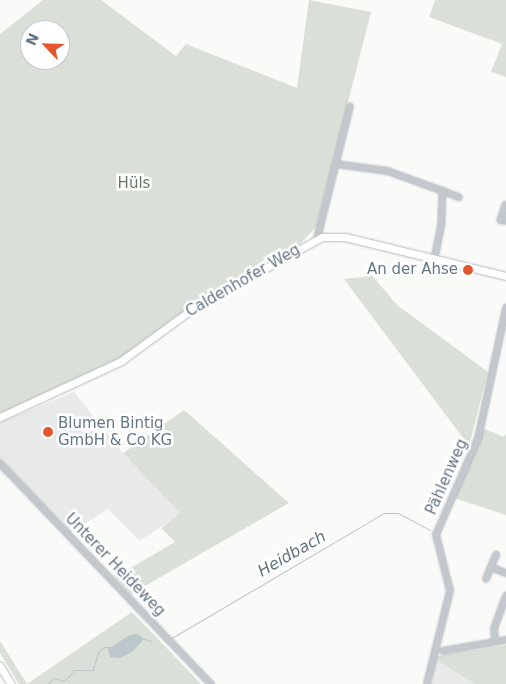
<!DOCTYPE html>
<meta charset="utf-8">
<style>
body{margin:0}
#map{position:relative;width:506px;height:684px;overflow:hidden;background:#fafaf8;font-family:"DejaVu Sans",sans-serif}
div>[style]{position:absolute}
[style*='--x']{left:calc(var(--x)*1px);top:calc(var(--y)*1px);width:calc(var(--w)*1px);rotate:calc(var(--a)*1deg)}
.built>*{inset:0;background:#e8e9e9}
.green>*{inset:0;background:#dadfd7}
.water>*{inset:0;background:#bbc7cb}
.stream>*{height:1px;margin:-0.5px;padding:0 0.5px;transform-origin:0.5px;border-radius:0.5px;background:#bbc7cb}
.roads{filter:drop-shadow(0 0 1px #b5babe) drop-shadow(0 0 1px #b5babe)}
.minor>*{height:5.5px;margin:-2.75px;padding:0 2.75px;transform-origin:2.75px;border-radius:2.75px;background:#c3c8cc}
.major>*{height:7px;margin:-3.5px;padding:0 3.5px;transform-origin:3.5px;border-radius:3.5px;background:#fff}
.dots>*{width:14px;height:14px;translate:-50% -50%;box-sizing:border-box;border:2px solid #fff;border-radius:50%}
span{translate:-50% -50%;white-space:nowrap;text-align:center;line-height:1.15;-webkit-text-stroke:5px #fff;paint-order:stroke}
.park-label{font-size:15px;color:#687a64}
.poi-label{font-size:15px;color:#657683}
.right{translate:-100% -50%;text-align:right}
.left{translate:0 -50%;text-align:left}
.street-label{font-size:15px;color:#657683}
.water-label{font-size:16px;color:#60757c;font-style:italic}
.north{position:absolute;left:20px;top:20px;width:50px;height:50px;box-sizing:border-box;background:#fff;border:1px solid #c1c8cd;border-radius:50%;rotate:294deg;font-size:14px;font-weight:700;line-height:20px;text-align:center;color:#657683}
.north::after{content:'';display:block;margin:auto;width:18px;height:22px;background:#e4572e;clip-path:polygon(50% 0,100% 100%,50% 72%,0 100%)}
</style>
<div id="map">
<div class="built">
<div style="clip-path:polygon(74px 392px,123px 453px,181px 513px,140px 541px,108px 509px,70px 533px,0 458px,0 422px)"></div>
<div style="clip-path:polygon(436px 660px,475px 684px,428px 684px)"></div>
</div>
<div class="green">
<div style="clip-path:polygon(evenodd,43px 0,101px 0,176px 56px,186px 44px,297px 88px,309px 0,371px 12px,316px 227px,298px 246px,207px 298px,120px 358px,0 414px,0 34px,43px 0,30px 30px,60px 30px,60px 60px,30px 60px,30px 30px)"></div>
<div style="clip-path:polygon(435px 0,506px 0,506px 77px,491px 72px,502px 44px,429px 17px)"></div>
<div style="clip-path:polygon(369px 272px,397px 305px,488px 372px,469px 446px,344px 279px,363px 277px)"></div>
<div style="clip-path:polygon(184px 410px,289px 503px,131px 594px,115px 577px,175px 542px,161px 528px,180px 513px,123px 453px)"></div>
<div style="clip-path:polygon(483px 428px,504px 437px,506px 434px,506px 515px,454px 498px)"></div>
<div style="clip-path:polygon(132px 612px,201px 684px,19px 684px,0 653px,0 641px,27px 684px)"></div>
<div style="clip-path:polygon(506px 645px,506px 684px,475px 684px,436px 660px,437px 656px)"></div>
</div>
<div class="water">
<div style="clip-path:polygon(138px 634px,144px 639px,132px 652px,120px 658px,110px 657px,108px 649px,130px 635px)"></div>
</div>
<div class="stream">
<div style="--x:144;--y:639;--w:7;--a:16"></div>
<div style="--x:170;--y:639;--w:248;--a:-30.5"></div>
<div style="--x:384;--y:513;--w:14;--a:0"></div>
<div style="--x:398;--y:513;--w:36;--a:28"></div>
<div style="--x:48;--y:684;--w:8;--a:-50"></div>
<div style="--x:53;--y:678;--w:12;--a:14"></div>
<div style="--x:65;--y:681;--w:14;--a:-51"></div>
<div style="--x:74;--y:670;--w:19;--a:0"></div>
<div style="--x:93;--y:670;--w:19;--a:-74"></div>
<div style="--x:98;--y:652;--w:9;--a:-36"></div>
<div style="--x:105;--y:647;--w:8;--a:0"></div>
</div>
<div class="roads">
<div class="minor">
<div style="--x:336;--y:164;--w:52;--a:7.7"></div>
<div style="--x:388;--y:171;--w:59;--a:20"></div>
<div style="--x:443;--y:191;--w:32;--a:92"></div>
<div style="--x:442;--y:223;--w:37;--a:101"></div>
<div style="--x:443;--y:191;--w:17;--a:21"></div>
<div style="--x:506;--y:205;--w:16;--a:108"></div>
<div style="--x:501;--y:220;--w:5;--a:11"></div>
<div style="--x:317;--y:239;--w:136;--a:-76"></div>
<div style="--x:0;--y:463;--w:306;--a:46.3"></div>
<div style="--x:491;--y:567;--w:13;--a:-67"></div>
<div style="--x:486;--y:579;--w:13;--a:-67"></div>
<div style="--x:491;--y:567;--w:16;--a:22"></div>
<div style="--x:495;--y:640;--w:11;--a:-95"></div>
<div style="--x:494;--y:629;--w:35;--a:-70"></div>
<div style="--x:443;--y:651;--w:64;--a:-9.9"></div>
<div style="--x:427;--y:684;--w:96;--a:-76.1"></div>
<div style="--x:450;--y:591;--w:58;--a:-104"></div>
<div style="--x:436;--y:535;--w:105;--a:-66.4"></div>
<div style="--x:478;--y:439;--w:134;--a:-77.9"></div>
</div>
<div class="major">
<div style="--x:0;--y:417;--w:133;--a:-24.8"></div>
<div style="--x:121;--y:361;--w:88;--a:-36.2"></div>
<div style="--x:192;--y:309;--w:149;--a:-29"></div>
<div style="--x:322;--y:237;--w:23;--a:0"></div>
<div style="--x:345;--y:237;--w:166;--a:13.6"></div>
<div style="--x:0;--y:666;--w:21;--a:59"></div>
</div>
</div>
<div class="dots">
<div style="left:468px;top:270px;background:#e4572e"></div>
<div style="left:48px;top:432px;background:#e4572e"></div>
</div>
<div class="park-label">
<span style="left:134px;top:184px">Hüls</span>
</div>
<div class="poi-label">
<span class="right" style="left:458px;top:270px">An der Ahse</span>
<span class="left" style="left:58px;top:432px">Blumen Bintig<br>GmbH &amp; Co KG</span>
</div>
<div class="street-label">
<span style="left:243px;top:281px;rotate:-30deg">Caldenhofer Weg</span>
<span style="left:447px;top:477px;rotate:-66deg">Pählenweg</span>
<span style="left:115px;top:565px;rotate:46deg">Unterer Heideweg</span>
</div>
<div class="water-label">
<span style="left:292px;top:554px;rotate:-30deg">Heidbach</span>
</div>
<div class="north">N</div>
</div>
